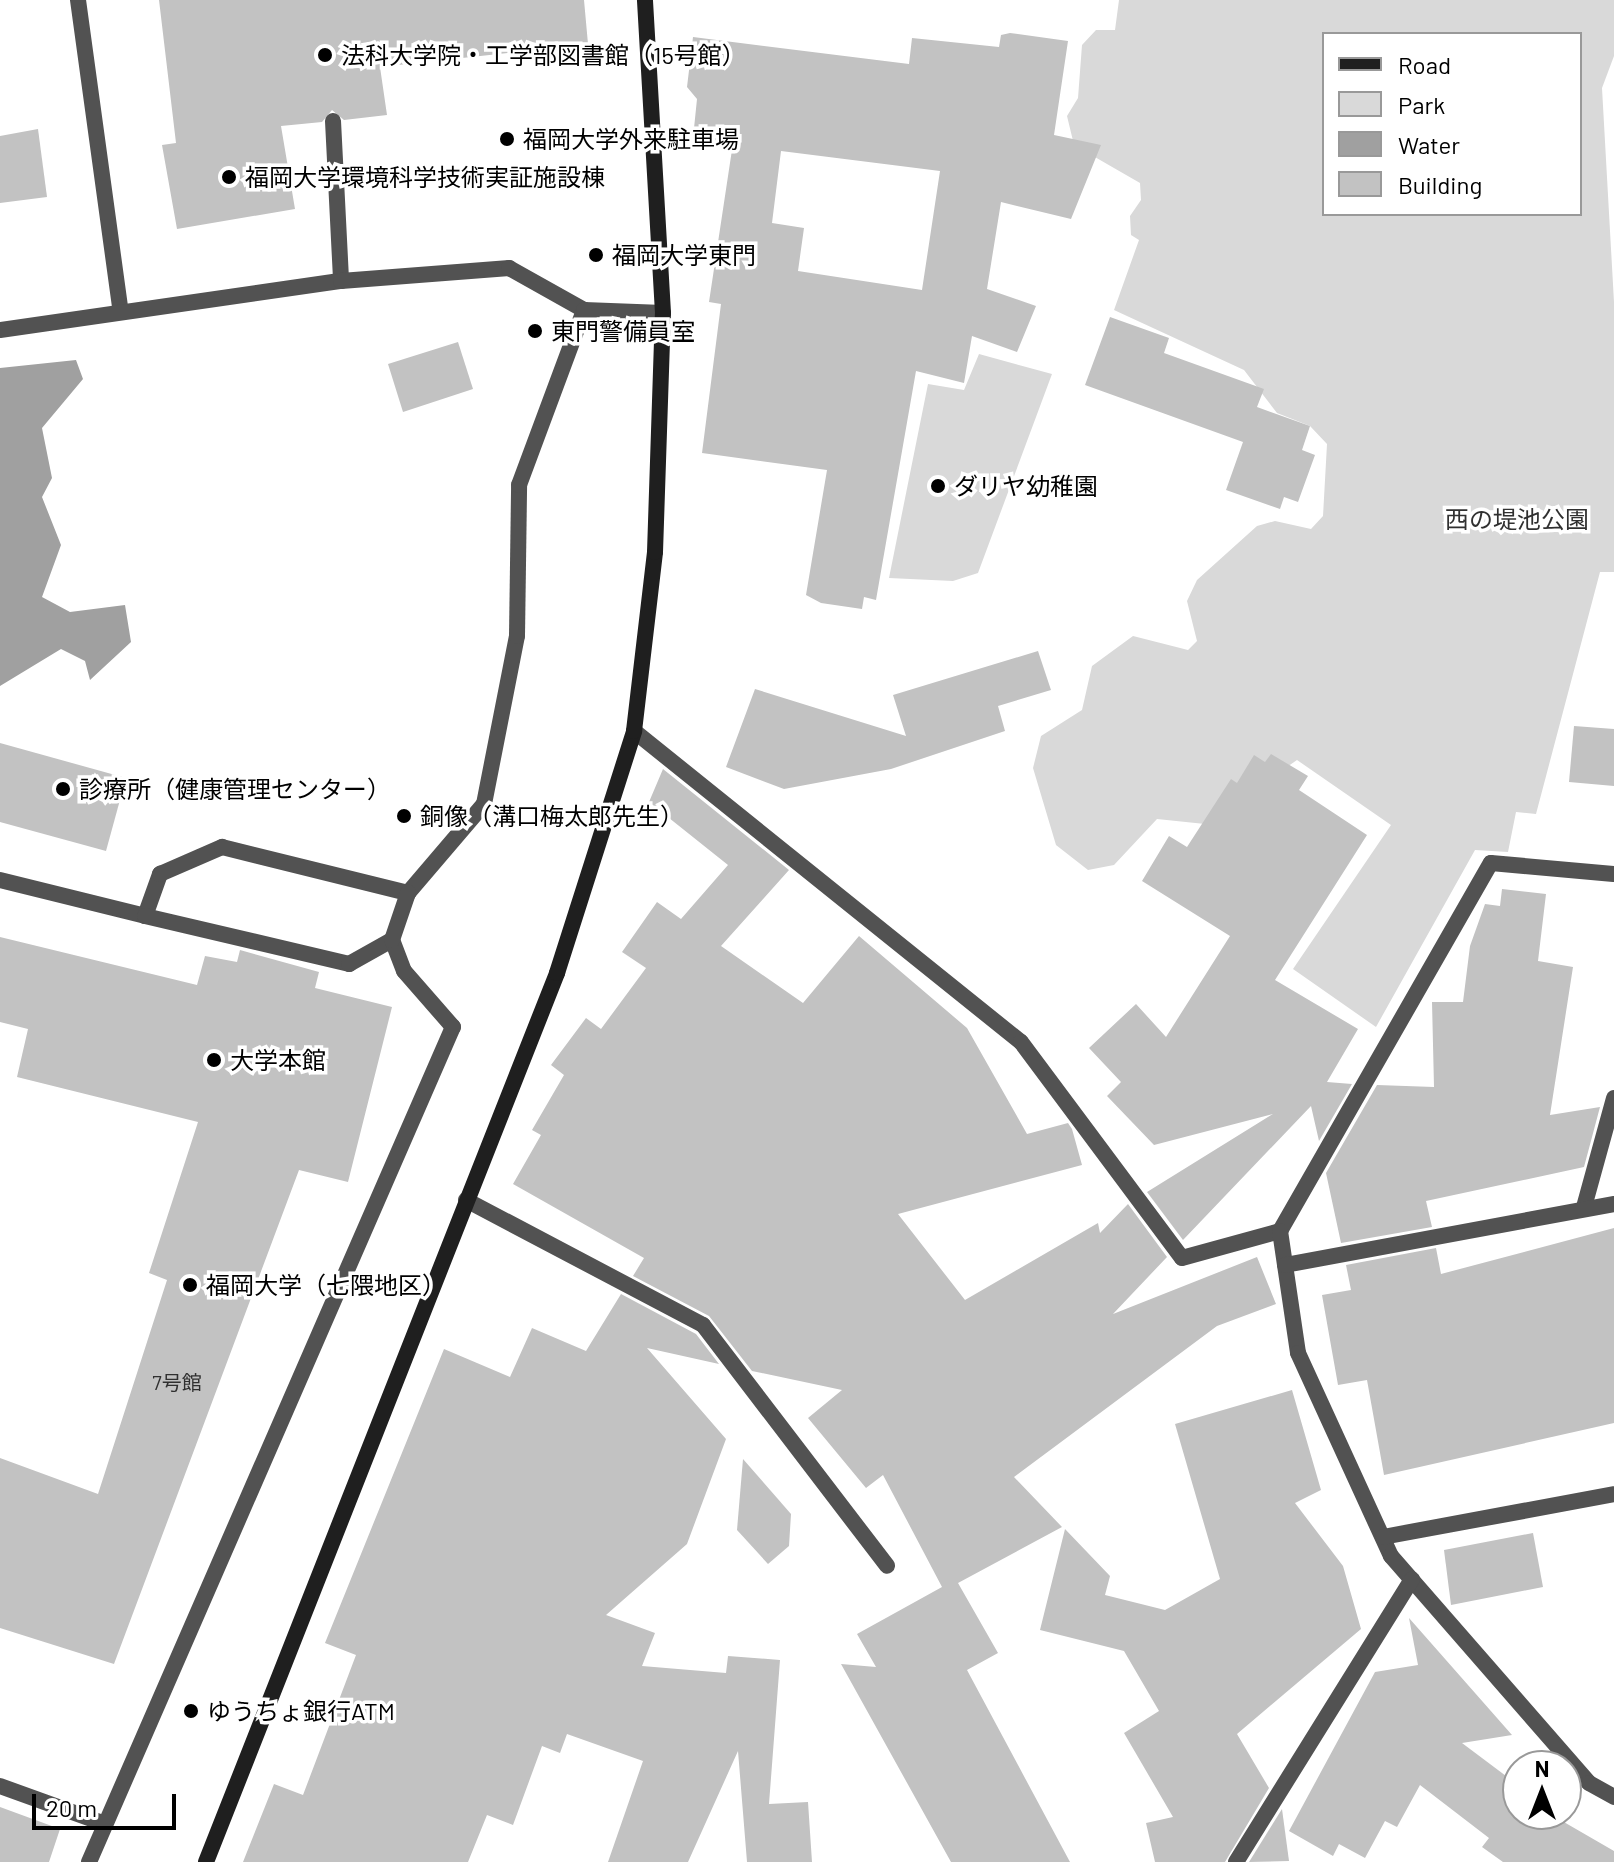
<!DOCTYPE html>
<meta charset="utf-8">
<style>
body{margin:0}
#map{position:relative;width:1614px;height:1862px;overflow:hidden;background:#fff;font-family:Barlow,"Noto Sans JP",sans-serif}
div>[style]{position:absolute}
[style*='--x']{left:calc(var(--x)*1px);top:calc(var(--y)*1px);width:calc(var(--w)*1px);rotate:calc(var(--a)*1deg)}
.green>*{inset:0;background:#d9d9d9}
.water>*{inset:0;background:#a0a0a0}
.building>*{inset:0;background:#c2c2c2}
.lane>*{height:16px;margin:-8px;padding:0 8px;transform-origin:8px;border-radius:8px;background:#525252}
.street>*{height:16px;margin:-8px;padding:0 8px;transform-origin:8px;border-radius:8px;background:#525252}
.secondary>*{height:16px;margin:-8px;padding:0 8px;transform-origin:8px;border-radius:8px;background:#1f1f1f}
.dots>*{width:22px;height:22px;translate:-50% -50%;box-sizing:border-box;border:4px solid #fff;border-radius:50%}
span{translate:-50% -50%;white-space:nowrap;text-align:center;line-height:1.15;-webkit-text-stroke:7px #fff;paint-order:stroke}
.number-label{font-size:20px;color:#303030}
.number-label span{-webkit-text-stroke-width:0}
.poi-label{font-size:24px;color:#000}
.left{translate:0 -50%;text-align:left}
.park-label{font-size:24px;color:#303030}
.legend{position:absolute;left:1322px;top:32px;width:260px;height:184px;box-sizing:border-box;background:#fff;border:2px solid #999;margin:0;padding:10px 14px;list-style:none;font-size:24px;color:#000}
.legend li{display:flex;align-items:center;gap:16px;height:40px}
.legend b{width:40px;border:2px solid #999}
.north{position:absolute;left:1502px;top:1750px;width:80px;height:80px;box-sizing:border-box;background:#fff;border:2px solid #999;border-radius:50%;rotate:0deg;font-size:22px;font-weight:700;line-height:32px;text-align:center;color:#000}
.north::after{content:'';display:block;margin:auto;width:28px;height:36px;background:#000;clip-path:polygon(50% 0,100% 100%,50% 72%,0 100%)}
.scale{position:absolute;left:32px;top:1794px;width:144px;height:36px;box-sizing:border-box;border:4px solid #000;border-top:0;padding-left:10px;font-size:24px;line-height:28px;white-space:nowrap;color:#000;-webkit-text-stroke:6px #fff;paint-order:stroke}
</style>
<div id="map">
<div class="green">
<div style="clip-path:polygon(evenodd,1119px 0,1614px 0,1614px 56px,1602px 88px,1614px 302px,1614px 572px,1600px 572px,1536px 814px,1516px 812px,1508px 852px,1475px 850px,1376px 1027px,1293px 969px,1391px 825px,1297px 760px,1205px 824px,1157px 819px,1114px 865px,1088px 870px,1056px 845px,1033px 768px,1041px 736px,1082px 710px,1092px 666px,1133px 636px,1188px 650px,1197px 641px,1187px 601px,1197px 580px,1257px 526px,1275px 521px,1311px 529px,1323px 516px,1327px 444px,1310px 426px,1277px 413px,1244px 370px,1114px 310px,1139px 240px,1131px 235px,1130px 216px,1141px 200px,1140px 183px,1074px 145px,1067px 116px,1078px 98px,1082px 45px,1096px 30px,1115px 30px,1119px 0,1324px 34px,1580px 34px,1580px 214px,1324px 214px,1324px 34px)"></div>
<div style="clip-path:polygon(979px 354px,1052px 374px,978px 573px,953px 581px,889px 578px,928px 384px,964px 390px)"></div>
</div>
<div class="water">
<div style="clip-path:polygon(76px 360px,83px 379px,42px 428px,52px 478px,42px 497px,61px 545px,42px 597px,70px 612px,125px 605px,131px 642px,90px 680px,85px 661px,61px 649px,0 686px,0 368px)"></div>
</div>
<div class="building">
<div style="clip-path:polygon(159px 0,584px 0,588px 44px,380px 67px,387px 115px,344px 120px,332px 110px,322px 122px,281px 126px,295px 209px,177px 229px,162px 145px,176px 143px)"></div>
<div style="clip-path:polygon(evenodd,1010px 33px,1068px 41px,1054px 135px,1101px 145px,1071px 219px,1001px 202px,987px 289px,1036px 306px,1017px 352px,972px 336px,964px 383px,916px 371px,876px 600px,864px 597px,862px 609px,821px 603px,806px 595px,827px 470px,702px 453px,721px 304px,709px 302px,733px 143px,693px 138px,697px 99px,687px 87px,693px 37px,909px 64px,912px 38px,999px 47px,1001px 35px,1010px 33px,781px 151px,940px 171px,922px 290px,798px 271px,804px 228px,772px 223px,781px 151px)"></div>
<div style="clip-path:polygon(38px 129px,47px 197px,0 203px,0 136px)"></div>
<div style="clip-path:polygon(1110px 317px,1169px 338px,1164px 353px,1264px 389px,1257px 407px,1310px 426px,1302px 450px,1315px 455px,1298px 502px,1284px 497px,1280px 509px,1226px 490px,1243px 442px,1085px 385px)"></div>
<div style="clip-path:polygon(458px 342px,473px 389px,403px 412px,388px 364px)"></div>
<div style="clip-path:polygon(1038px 651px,1051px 690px,998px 706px,1005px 731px,891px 769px,784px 789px,726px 767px,755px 689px,906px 736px,893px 695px)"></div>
<div style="clip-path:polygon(1574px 726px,1614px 729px,1614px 786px,1569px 782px)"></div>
<div style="clip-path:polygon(0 743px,126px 778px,106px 851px,0 822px)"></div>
<div style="clip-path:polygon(1271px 754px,1308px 776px,1299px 790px,1367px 835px,1275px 980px,1358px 1029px,1327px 1082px,1352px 1084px,1319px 1141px,1311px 1106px,1183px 1240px,1147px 1192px,1273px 1114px,1154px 1145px,1107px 1096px,1121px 1082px,1089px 1048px,1136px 1004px,1166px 1037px,1230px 936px,1142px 881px,1169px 836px,1187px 847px,1231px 779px,1237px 783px,1254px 755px,1265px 762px)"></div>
<div style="clip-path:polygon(663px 769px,789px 870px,721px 946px,803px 1003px,859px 936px,967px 1028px,1027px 1134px,1068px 1123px,1072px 1129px,1082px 1165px,898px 1214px,965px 1300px,1098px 1223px,1100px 1233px,1128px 1204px,1167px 1257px,1113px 1314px,1257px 1257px,1276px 1304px,1217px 1326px,1014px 1477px,1062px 1527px,958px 1583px,998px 1653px,967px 1670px,1070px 1862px,951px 1862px,841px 1664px,876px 1667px,857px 1634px,942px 1587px,883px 1475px,866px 1488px,808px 1418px,842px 1390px,752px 1371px,709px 1316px,633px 1276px,644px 1258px,513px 1184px,541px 1135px,532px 1130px,564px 1075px,551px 1065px,586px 1018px,601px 1029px,646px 968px,622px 952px,657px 902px,681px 919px,728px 865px,649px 802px)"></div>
<div style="clip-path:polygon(1502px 889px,1546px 894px,1538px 961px,1573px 967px,1550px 1115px,1600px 1107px,1584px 1167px,1426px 1201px,1432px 1227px,1341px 1243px,1326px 1173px,1377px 1085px,1434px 1087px,1432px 1002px,1463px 1002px,1470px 946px,1485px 904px,1500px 906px)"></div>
<div style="clip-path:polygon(0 937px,197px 985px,205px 956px,237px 962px,240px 950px,319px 972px,315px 988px,392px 1007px,348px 1182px,299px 1170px,114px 1664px,0 1628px,0 1458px,98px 1494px,167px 1280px,149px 1273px,198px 1122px,17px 1077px,28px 1029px,0 1022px)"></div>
<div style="clip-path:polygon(1614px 1228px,1614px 1423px,1384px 1475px,1367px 1380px,1338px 1385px,1322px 1295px,1351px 1290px,1346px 1265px,1436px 1248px,1441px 1274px)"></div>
<div style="clip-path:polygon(621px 1294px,696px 1334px,719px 1364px,647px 1348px,726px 1439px,687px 1544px,606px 1615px,655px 1633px,642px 1666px,726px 1673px,728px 1656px,780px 1660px,769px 1804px,808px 1802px,812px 1862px,747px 1862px,738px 1751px,688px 1862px,608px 1862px,643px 1761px,567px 1734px,560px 1753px,542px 1746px,513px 1825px,487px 1815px,468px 1862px,243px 1862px,274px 1784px,303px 1795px,356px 1655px,325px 1643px,444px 1349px,510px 1377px,532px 1328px,586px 1351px)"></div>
<div style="clip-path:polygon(1292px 1390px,1321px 1490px,1295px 1503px,1343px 1566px,1361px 1629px,1237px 1734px,1269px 1788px,1225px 1862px,1155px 1862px,1146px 1823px,1173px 1817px,1124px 1733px,1159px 1711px,1124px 1651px,1040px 1630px,1065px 1529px,1110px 1576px,1105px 1595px,1165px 1610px,1220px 1579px,1175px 1424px)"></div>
<div style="clip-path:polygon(743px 1459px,791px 1514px,789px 1546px,768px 1564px,737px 1530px)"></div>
<div style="clip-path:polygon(1533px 1533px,1543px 1587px,1451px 1605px,1444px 1550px)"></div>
<div style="clip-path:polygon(1409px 1618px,1512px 1735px,1462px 1743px,1518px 1785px,1518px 1814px,1550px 1814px,1614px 1851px,1614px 1862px,1503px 1862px,1482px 1847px,1489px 1838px,1420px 1785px,1397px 1827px,1385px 1821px,1365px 1858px,1339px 1844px,1333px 1856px,1289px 1831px,1375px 1672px,1418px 1665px)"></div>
<div style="clip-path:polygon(0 1807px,60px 1829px,49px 1862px,0 1862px)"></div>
<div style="clip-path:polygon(1282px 1809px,1289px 1861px,1249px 1862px)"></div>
</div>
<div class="lane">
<div style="--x:78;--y:0;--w:315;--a:82.2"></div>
<div style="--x:333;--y:121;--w:160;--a:87.1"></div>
<div style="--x:0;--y:330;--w:345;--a:-8.2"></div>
<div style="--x:341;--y:281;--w:169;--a:-4.4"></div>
<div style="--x:509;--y:268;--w:86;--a:29.2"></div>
<div style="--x:0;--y:880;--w:149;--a:13.9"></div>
<div style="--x:145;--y:916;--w:45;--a:-70.3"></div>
<div style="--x:160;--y:874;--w:68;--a:-23.5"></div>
<div style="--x:222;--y:847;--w:192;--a:13.9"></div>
<div style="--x:408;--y:893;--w:117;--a:-49.5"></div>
<div style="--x:484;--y:804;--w:171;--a:-78.9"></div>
<div style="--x:517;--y:636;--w:151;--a:-89.2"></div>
<div style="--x:519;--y:485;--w:187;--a:-69.6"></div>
<div style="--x:584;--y:310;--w:79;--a:2.2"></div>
<div style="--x:145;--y:916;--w:210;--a:13.2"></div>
<div style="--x:349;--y:964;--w:49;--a:-29.2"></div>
<div style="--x:0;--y:1786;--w:109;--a:19.8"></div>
<div style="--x:89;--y:1862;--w:911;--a:-66.45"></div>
<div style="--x:453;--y:1027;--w:74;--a:-131.2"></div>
<div style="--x:404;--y:971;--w:33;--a:-111"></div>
<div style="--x:392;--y:940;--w:50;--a:-71.2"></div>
</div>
<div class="street">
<div style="--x:634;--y:731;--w:496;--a:38.8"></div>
<div style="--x:1021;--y:1042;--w:269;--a:53.3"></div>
<div style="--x:1182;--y:1258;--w:102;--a:-15.4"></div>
<div style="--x:1280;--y:1231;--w:424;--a:-60.2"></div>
<div style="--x:1491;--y:863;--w:123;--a:5.1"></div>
<div style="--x:466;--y:1200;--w:268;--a:27.8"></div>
<div style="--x:703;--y:1325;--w:303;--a:52.6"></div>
<div style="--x:1584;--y:1207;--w:113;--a:-74.6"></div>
<div style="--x:1280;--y:1231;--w:123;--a:81.6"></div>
<div style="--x:1298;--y:1353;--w:223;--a:65.4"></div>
<div style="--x:1391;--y:1556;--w:301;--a:48.9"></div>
<div style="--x:1589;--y:1783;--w:29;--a:29"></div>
<div style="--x:1285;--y:1265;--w:335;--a:-10.5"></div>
<div style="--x:1383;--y:1537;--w:235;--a:-10.5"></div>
<div style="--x:1236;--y:1862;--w:333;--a:-58.1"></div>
</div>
<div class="secondary">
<div style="--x:206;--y:1862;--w:956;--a:-68.45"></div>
<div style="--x:557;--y:973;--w:254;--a:-72.3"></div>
<div style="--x:634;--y:731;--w:180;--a:-83.3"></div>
<div style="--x:655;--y:552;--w:239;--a:-88.1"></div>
<div style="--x:663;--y:313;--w:314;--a:-93.3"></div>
</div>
<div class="dots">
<div style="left:325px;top:55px;background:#000"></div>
<div style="left:507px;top:139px;background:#000"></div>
<div style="left:229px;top:177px;background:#000"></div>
<div style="left:596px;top:255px;background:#000"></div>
<div style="left:535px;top:331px;background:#000"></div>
<div style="left:938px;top:486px;background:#000"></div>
<div style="left:63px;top:789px;background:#000"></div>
<div style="left:404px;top:816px;background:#000"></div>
<div style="left:214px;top:1060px;background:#000"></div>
<div style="left:190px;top:1285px;background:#000"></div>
<div style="left:191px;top:1711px;background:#000"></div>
</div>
<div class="number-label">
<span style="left:177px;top:1382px">7号館</span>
</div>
<div class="poi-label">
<span class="left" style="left:341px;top:55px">法科大学院・工学部図書館（15号館）</span>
<span class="left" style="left:523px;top:139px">福岡大学外来駐車場</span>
<span class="left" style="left:245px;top:177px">福岡大学環境科学技術実証施設棟</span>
<span class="left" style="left:612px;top:255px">福岡大学東門</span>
<span class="left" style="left:551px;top:331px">東門警備員室</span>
<span class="left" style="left:954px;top:486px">ダリヤ幼稚園</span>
<span class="left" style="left:79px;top:789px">診療所（健康管理センター）</span>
<span class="left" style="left:420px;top:816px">銅像（溝口梅太郎先生）</span>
<span class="left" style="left:230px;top:1060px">大学本館</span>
<span class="left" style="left:206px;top:1285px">福岡大学（七隈地区）</span>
<span class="left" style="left:207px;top:1711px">ゆうちょ銀行ATM</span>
</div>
<div class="park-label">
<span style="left:1517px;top:519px">西の堤池公園</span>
</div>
<ul class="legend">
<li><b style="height:10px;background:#1f1f1f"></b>Road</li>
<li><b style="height:22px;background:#d9d9d9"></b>Park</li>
<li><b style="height:22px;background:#a0a0a0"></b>Water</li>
<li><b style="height:22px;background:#c2c2c2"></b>Building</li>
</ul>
<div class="north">N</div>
<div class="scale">20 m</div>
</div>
